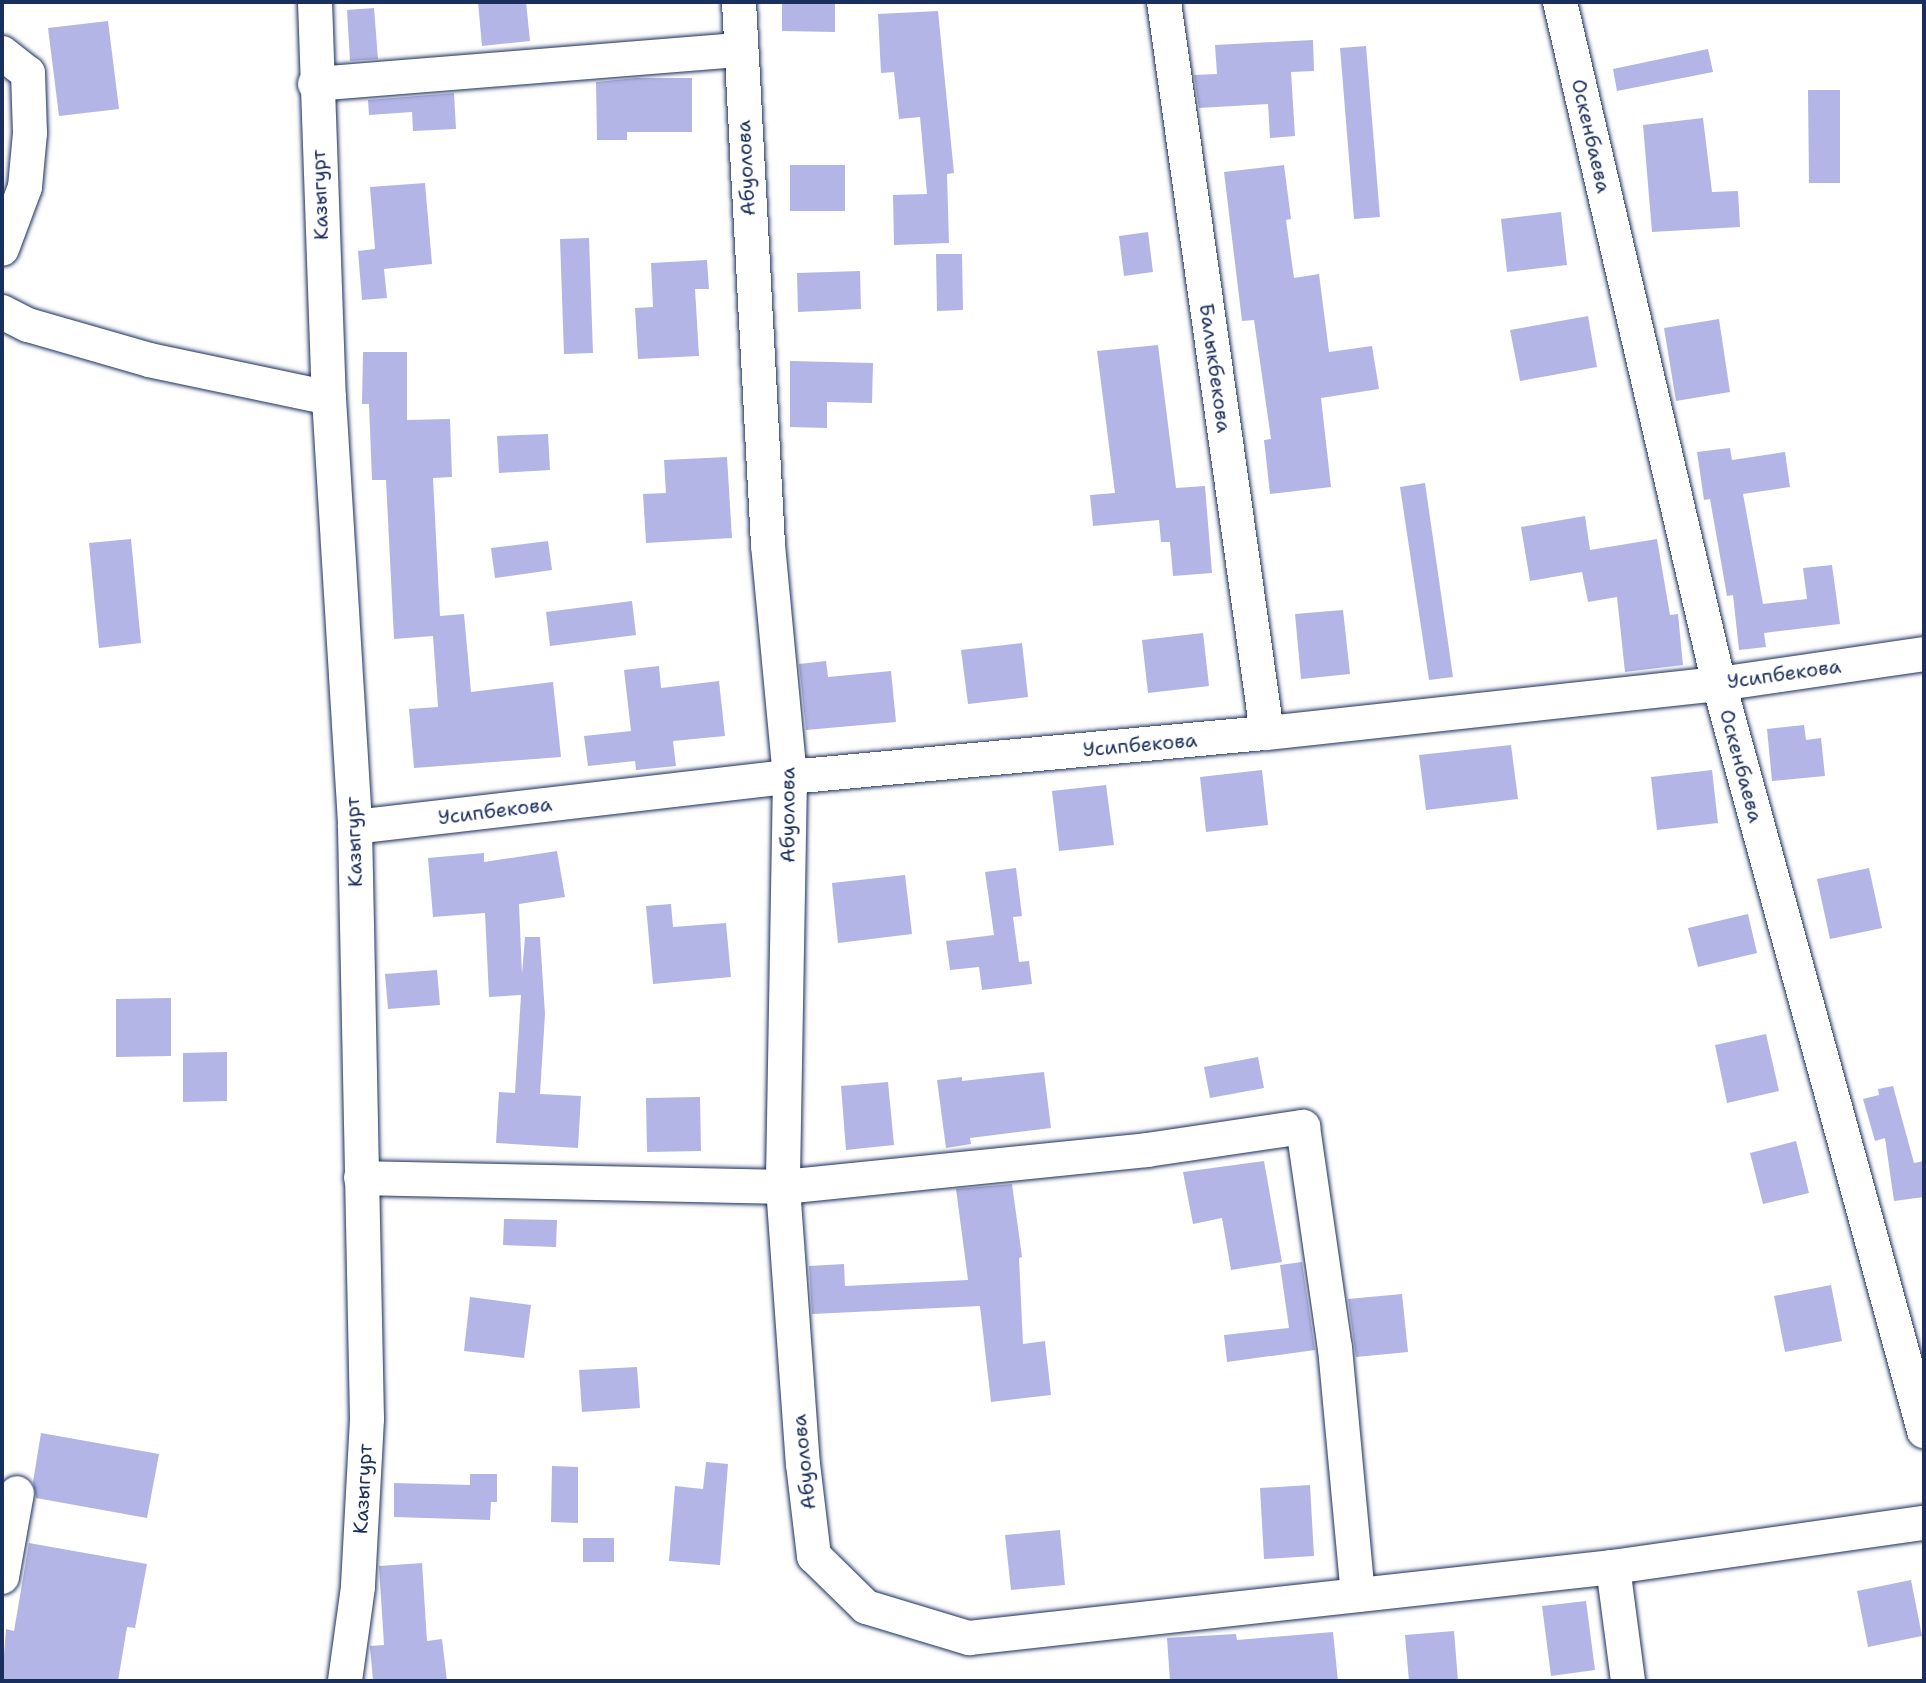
<!DOCTYPE html>
<meta charset="utf-8">
<style>
body{margin:0}
#map{position:relative;width:1926px;height:1683px;overflow:hidden;background:#fff;font-family:"Shantell Sans",sans-serif}
div>[style]{position:absolute}
[style*='--x']{left:calc(var(--x)*1px);top:calc(var(--y)*1px);width:calc(var(--w)*1px);rotate:calc(var(--a)*1deg)}
.building>*{inset:0;background:#b2b5e6}
.roads{filter:drop-shadow(0 0 2px #1b2f5e) drop-shadow(0 0 2px #1b2f5e)}
.street>*{height:34px;margin:-17px;padding:0 17px;transform-origin:17px;border-radius:17px;background:#fff}
span{translate:-50% -50%;white-space:nowrap;text-align:center;line-height:1.15;-webkit-text-stroke:6px #fff;paint-order:stroke}
.street-label{font-size:20px;color:#1b2f5e}
.frame{position:absolute;inset:0;border:4px solid #1b2f5e;pointer-events:none}
</style>
<div id="map">
<div class="building">
<div style="clip-path:polygon(478px 2px,526px 2px,530px 41px,482px 46px)"></div>
<div style="clip-path:polygon(782px 2px,835px 2px,835px 32px,782px 31px)"></div>
<div style="clip-path:polygon(374px 8px,378px 59px,350px 61px,347px 10px)"></div>
<div style="clip-path:polygon(938px 11px,954px 173px,947px 174px,949px 243px,894px 245px,893px 195px,927px 194px,920px 117px,899px 119px,894px 72px,881px 73px,878px 14px)"></div>
<div style="clip-path:polygon(108px 21px,119px 109px,59px 116px,48px 28px)"></div>
<div style="clip-path:polygon(1313px 40px,1314px 71px,1291px 72px,1295px 136px,1270px 138px,1268px 104px,1199px 108px,1194px 75px,1217px 74px,1215px 45px)"></div>
<div style="clip-path:polygon(1366px 46px,1380px 217px,1354px 219px,1340px 48px)"></div>
<div style="clip-path:polygon(1708px 49px,1713px 72px,1617px 91px,1613px 69px)"></div>
<div style="clip-path:polygon(636px 78px,692px 78px,692px 132px,627px 132px,627px 140px,597px 140px,596px 82px)"></div>
<div style="clip-path:polygon(1808px 90px,1840px 90px,1840px 183px,1809px 183px)"></div>
<div style="clip-path:polygon(454px 93px,456px 129px,413px 131px,412px 112px,369px 115px,368px 100px)"></div>
<div style="clip-path:polygon(1703px 118px,1712px 192px,1738px 191px,1740px 227px,1652px 232px,1643px 125px)"></div>
<div style="clip-path:polygon(790px 165px,845px 165px,845px 211px,790px 211px)"></div>
<div style="clip-path:polygon(1284px 165px,1291px 219px,1286px 220px,1294px 278px,1319px 274px,1329px 352px,1372px 346px,1379px 389px,1321px 398px,1331px 487px,1270px 494px,1264px 440px,1271px 439px,1254px 320px,1242px 321px,1224px 172px)"></div>
<div style="clip-path:polygon(425px 183px,432px 264px,384px 269px,387px 298px,362px 300px,358px 251px,375px 249px,370px 187px)"></div>
<div style="clip-path:polygon(1561px 212px,1567px 265px,1507px 272px,1501px 219px)"></div>
<div style="clip-path:polygon(1148px 232px,1153px 272px,1124px 276px,1119px 236px)"></div>
<div style="clip-path:polygon(589px 238px,593px 353px,564px 354px,560px 239px)"></div>
<div style="clip-path:polygon(936px 254px,962px 254px,963px 310px,937px 311px)"></div>
<div style="clip-path:polygon(707px 260px,709px 289px,695px 289px,699px 356px,638px 359px,635px 308px,653px 307px,651px 263px)"></div>
<div style="clip-path:polygon(860px 271px,861px 309px,798px 312px,797px 273px)"></div>
<div style="clip-path:polygon(1588px 316px,1597px 367px,1520px 381px,1510px 330px)"></div>
<div style="clip-path:polygon(1719px 319px,1730px 392px,1676px 401px,1664px 328px)"></div>
<div style="clip-path:polygon(1158px 345px,1176px 488px,1205px 486px,1212px 573px,1173px 576px,1170px 542px,1161px 542px,1159px 520px,1093px 526px,1090px 495px,1115px 493px,1097px 351px)"></div>
<div style="clip-path:polygon(363px 352px,407px 352px,407px 420px,450px 419px,452px 477px,433px 478px,440px 616px,464px 614px,471px 692px,553px 682px,561px 757px,414px 768px,409px 709px,438px 707px,433px 636px,394px 639px,386px 480px,372px 480px,369px 404px,362px 404px)"></div>
<div style="clip-path:polygon(790px 361px,873px 363px,872px 403px,827px 402px,827px 428px,790px 427px)"></div>
<div style="clip-path:polygon(548px 434px,550px 470px,499px 473px,497px 436px)"></div>
<div style="clip-path:polygon(1730px 448px,1732px 460px,1785px 452px,1790px 487px,1743px 494px,1763px 604px,1807px 599px,1803px 568px,1832px 565px,1840px 624px,1764px 633px,1766px 647px,1739px 650px,1733px 595px,1727px 596px,1710px 499px,1704px 500px,1697px 452px)"></div>
<div style="clip-path:polygon(727px 457px,732px 538px,646px 543px,643px 494px,666px 493px,664px 460px)"></div>
<div style="clip-path:polygon(1425px 483px,1453px 677px,1429px 680px,1400px 487px)"></div>
<div style="clip-path:polygon(1585px 516px,1590px 550px,1657px 539px,1670px 615px,1678px 614px,1683px 665px,1625px 672px,1617px 597px,1588px 602px,1582px 572px,1530px 581px,1521px 527px)"></div>
<div style="clip-path:polygon(131px 539px,141px 643px,99px 648px,89px 543px)"></div>
<div style="clip-path:polygon(548px 541px,552px 570px,495px 578px,491px 548px)"></div>
<div style="clip-path:polygon(632px 601px,636px 635px,550px 646px,546px 612px)"></div>
<div style="clip-path:polygon(1343px 610px,1350px 674px,1301px 679px,1295px 614px)"></div>
<div style="clip-path:polygon(1203px 633px,1209px 686px,1148px 693px,1142px 640px)"></div>
<div style="clip-path:polygon(1022px 643px,1028px 697px,968px 704px,961px 650px)"></div>
<div style="clip-path:polygon(826px 661px,828px 677px,891px 671px,896px 722px,806px 730px,799px 664px)"></div>
<div style="clip-path:polygon(659px 666px,661px 688px,719px 681px,725px 736px,673px 741px,676px 766px,636px 770px,635px 761px,588px 766px,584px 736px,631px 731px,624px 670px)"></div>
<div style="clip-path:polygon(1804px 725px,1806px 740px,1821px 738px,1825px 776px,1772px 781px,1767px 729px)"></div>
<div style="clip-path:polygon(1511px 745px,1518px 799px,1426px 810px,1419px 755px)"></div>
<div style="clip-path:polygon(1262px 770px,1268px 825px,1206px 832px,1200px 777px)"></div>
<div style="clip-path:polygon(1712px 770px,1718px 823px,1657px 830px,1651px 777px)"></div>
<div style="clip-path:polygon(1106px 785px,1114px 845px,1059px 851px,1052px 791px)"></div>
<div style="clip-path:polygon(557px 851px,565px 897px,519px 904px,522px 974px,525px 937px,540px 937px,545px 1014px,540px 1094px,581px 1096px,578px 1148px,496px 1143px,499px 1092px,515px 1093px,521px 995px,489px 997px,485px 913px,433px 917px,428px 858px,484px 853px,484px 862px)"></div>
<div style="clip-path:polygon(1016px 868px,1022px 916px,1013px 917px,1019px 962px,1029px 961px,1032px 984px,982px 990px,979px 967px,950px 970px,946px 941px,994px 935px,985px 872px)"></div>
<div style="clip-path:polygon(1869px 868px,1882px 928px,1830px 939px,1817px 879px)"></div>
<div style="clip-path:polygon(905px 875px,912px 934px,838px 943px,832px 883px)"></div>
<div style="clip-path:polygon(671px 904px,673px 927px,726px 923px,731px 977px,653px 984px,646px 906px)"></div>
<div style="clip-path:polygon(1748px 914px,1757px 953px,1698px 967px,1688px 928px)"></div>
<div style="clip-path:polygon(437px 970px,440px 1005px,388px 1009px,385px 974px)"></div>
<div style="clip-path:polygon(171px 998px,171px 1056px,116px 1057px,116px 999px)"></div>
<div style="clip-path:polygon(1766px 1034px,1779px 1091px,1727px 1103px,1715px 1045px)"></div>
<div style="clip-path:polygon(227px 1052px,227px 1101px,183px 1102px,183px 1053px)"></div>
<div style="clip-path:polygon(1258px 1057px,1264px 1088px,1210px 1098px,1204px 1067px)"></div>
<div style="clip-path:polygon(1044px 1072px,1051px 1128px,970px 1138px,971px 1144px,946px 1148px,937px 1080px,962px 1077px,962px 1081px)"></div>
<div style="clip-path:polygon(888px 1082px,894px 1145px,846px 1150px,841px 1086px)"></div>
<div style="clip-path:polygon(1893px 1086px,1914px 1163px,1924px 1161px,1924px 1197px,1894px 1201px,1885px 1138px,1875px 1141px,1863px 1099px,1879px 1095px,1878px 1089px)"></div>
<div style="clip-path:polygon(700px 1097px,701px 1151px,647px 1152px,646px 1098px)"></div>
<div style="clip-path:polygon(1796px 1141px,1809px 1193px,1763px 1204px,1750px 1153px)"></div>
<div style="clip-path:polygon(1264px 1161px,1282px 1262px,1231px 1270px,1222px 1218px,1193px 1224px,1183px 1172px)"></div>
<div style="clip-path:polygon(1012px 1184px,1022px 1257px,1019px 1258px,1023px 1344px,1045px 1341px,1051px 1395px,991px 1402px,980px 1306px,812px 1314px,809px 1266px,844px 1264px,845px 1286px,968px 1280px,956px 1189px)"></div>
<div style="clip-path:polygon(504px 1219px,557px 1220px,556px 1247px,503px 1245px)"></div>
<div style="clip-path:polygon(1302px 1262px,1315px 1350px,1227px 1362px,1224px 1335px,1289px 1328px,1280px 1265px)"></div>
<div style="clip-path:polygon(1831px 1285px,1842px 1341px,1785px 1352px,1774px 1296px)"></div>
<div style="clip-path:polygon(1402px 1294px,1408px 1352px,1356px 1357px,1348px 1299px)"></div>
<div style="clip-path:polygon(470px 1297px,531px 1305px,524px 1358px,464px 1351px)"></div>
<div style="clip-path:polygon(637px 1367px,640px 1408px,582px 1412px,579px 1370px)"></div>
<div style="clip-path:polygon(41px 1433px,159px 1454px,147px 1518px,36px 1498px,33px 1482px)"></div>
<div style="clip-path:polygon(706px 1462px,728px 1464px,720px 1565px,669px 1561px,675px 1486px,703px 1489px)"></div>
<div style="clip-path:polygon(552px 1466px,578px 1467px,578px 1523px,551px 1522px)"></div>
<div style="clip-path:polygon(470px 1474px,497px 1474px,497px 1502px,491px 1502px,490px 1520px,394px 1517px,394px 1483px,470px 1485px)"></div>
<div style="clip-path:polygon(1310px 1485px,1314px 1556px,1264px 1559px,1260px 1488px)"></div>
<div style="clip-path:polygon(1060px 1530px,1065px 1585px,1011px 1590px,1005px 1535px)"></div>
<div style="clip-path:polygon(583px 1538px,614px 1538px,614px 1562px,583px 1562px)"></div>
<div style="clip-path:polygon(29px 1543px,147px 1564px,135px 1628px,127px 1627px,118px 1681px,2px 1681px,6px 1629px,14px 1631px)"></div>
<div style="clip-path:polygon(422px 1563px,427px 1641px,442px 1639px,447px 1681px,373px 1681px,370px 1646px,384px 1645px,379px 1566px)"></div>
<div style="clip-path:polygon(1911px 1580px,1922px 1636px,1868px 1647px,1857px 1591px)"></div>
<div style="clip-path:polygon(1586px 1601px,1595px 1670px,1551px 1676px,1542px 1606px)"></div>
<div style="clip-path:polygon(1454px 1631px,1458px 1681px,1409px 1681px,1405px 1635px)"></div>
<div style="clip-path:polygon(1333px 1632px,1338px 1681px,1170px 1681px,1167px 1638px,1236px 1634px,1237px 1640px)"></div>
</div>
<div class="roads">
<div class="street">
<div style="--x:315;--y:2;--w:396;--a:88"></div>
<div style="--x:329;--y:398;--w:430;--a:86.5"></div>
<div style="--x:355;--y:827;--w:592;--a:88.84"></div>
<div style="--x:367;--y:1419;--w:168;--a:93.1"></div>
<div style="--x:358;--y:1587;--w:95;--a:97.9"></div>
<div style="--x:739;--y:2;--w:544;--a:86.94"></div>
<div style="--x:768;--y:545;--w:233;--a:84.6"></div>
<div style="--x:790;--y:777;--w:410;--a:91"></div>
<div style="--x:783;--y:1187;--w:278;--a:85.9"></div>
<div style="--x:803;--y:1464;--w:93;--a:83.2"></div>
<div style="--x:814;--y:1556;--w:73;--a:44.4"></div>
<div style="--x:866;--y:1607;--w:108;--a:16.8"></div>
<div style="--x:969;--y:1638;--w:648;--a:-6.29"></div>
<div style="--x:1613;--y:1567;--w:314;--a:-8.1"></div>
<div style="--x:1164;--y:2;--w:738;--a:81.98"></div>
<div style="--x:1560;--y:2;--w:700;--a:76.88"></div>
<div style="--x:1719;--y:684;--w:775;--a:74.65"></div>
<div style="--x:2;--y:53;--w:33;--a:38"></div>
<div style="--x:28;--y:73;--w:60;--a:88.1"></div>
<div style="--x:30;--y:133;--w:54;--a:95.3"></div>
<div style="--x:25;--y:187;--w:66;--a:110.4"></div>
<div style="--x:315;--y:84;--w:426;--a:-4.6"></div>
<div style="--x:2;--y:312;--w:29;--a:27"></div>
<div style="--x:28;--y:325;--w:126;--a:16.1"></div>
<div style="--x:149;--y:360;--w:184;--a:11.9"></div>
<div style="--x:355;--y:827;--w:438;--a:-6.6"></div>
<div style="--x:790;--y:777;--w:479;--a:-5.3"></div>
<div style="--x:1267;--y:733;--w:455;--a:-6.2"></div>
<div style="--x:1719;--y:684;--w:207;--a:-8.3"></div>
<div style="--x:361;--y:1178;--w:422;--a:1.2"></div>
<div style="--x:783;--y:1187;--w:366;--a:-5.8"></div>
<div style="--x:1147;--y:1150;--w:158;--a:-8.4"></div>
<div style="--x:1303;--y:1127;--w:223;--a:81.8"></div>
<div style="--x:1335;--y:1348;--w:248;--a:84.7"></div>
<div style="--x:1613;--y:1567;--w:115;--a:82.5"></div>
<div style="--x:2;--y:1577;--w:85;--a:-79.9"></div>
</div>
</div>
<div class="street-label">
<span style="left:1591px;top:136px;rotate:77deg">Оскенбаева</span>
<span style="left:746px;top:168px;rotate:-93deg">Абуолова</span>
<span style="left:320px;top:195px;rotate:-92deg">Казыгурт</span>
<span style="left:1215px;top:368px;rotate:82deg">Балыкбекова</span>
<span style="left:1784px;top:674px;rotate:-8deg">Усипбекова</span>
<span style="left:1140px;top:745px;rotate:-5deg">Усипбекова</span>
<span style="left:1741px;top:766px;rotate:75deg">Оскенбаева</span>
<span style="left:495px;top:811px;rotate:-7deg">Усипбекова</span>
<span style="left:788px;top:815px;rotate:-90deg">Абуолова</span>
<span style="left:354px;top:842px;rotate:-92deg">Казыгурт</span>
<span style="left:804px;top:1462px;rotate:-96deg">Абуолова</span>
<span style="left:363px;top:1489px;rotate:-87deg">Казыгурт</span>
</div>
<div class="frame"></div>
</div>
